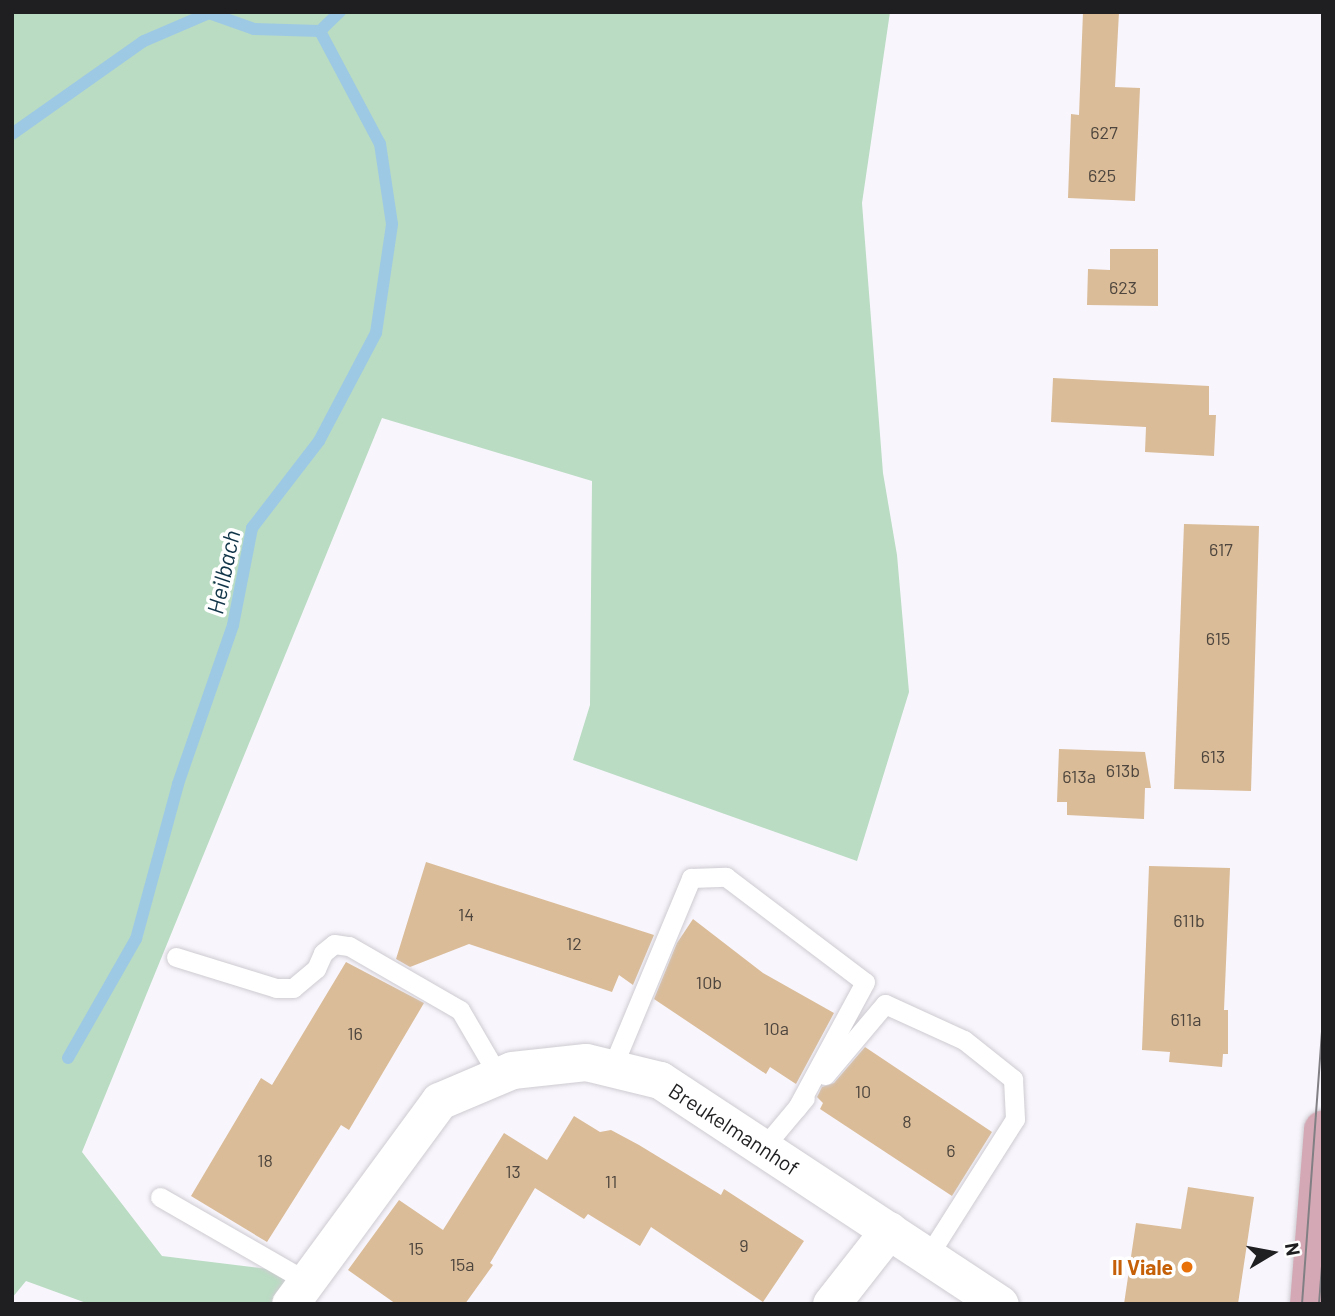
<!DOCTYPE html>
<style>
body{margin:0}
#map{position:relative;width:1335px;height:1316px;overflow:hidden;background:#f8f5fc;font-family:Barlow,sans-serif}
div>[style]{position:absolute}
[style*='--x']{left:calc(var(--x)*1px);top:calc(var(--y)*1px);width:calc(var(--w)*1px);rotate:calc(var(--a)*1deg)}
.green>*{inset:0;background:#badcc3}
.stream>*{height:12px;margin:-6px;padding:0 6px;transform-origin:6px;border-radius:6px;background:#9ec9e4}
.building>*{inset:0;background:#dabc98}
.roads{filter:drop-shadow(0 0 2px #cecbd1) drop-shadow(0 0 2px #cecbd1)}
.service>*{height:19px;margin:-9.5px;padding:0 9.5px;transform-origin:9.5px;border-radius:9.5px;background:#fff}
.minor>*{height:37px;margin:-18.5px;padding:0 18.5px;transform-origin:18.5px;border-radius:18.5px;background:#fff}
.primary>*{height:38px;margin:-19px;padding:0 19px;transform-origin:19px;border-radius:19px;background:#d4a9b5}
.tram>*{height:2px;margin:-1px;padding:0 1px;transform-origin:1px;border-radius:1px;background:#817f83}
.dots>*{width:19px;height:19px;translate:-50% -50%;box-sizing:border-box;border:4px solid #fff;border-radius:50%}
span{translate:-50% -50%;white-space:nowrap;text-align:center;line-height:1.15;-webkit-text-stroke:7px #fff;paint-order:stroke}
.number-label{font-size:18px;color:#4e463e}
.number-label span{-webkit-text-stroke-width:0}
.street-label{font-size:21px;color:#1f1e20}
.food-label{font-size:21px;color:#c56008;font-weight:700}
.right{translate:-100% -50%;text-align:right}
.water-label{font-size:23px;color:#103448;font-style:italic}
.frame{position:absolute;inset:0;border:14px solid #1f1e20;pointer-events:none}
.north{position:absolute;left:1237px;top:1218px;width:70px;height:70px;-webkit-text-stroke:5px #fff;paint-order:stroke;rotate:80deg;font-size:19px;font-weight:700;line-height:28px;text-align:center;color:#1f1e20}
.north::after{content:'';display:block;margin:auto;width:24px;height:32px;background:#1f1e20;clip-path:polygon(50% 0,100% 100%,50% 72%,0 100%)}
</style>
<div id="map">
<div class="green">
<div style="clip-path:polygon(12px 12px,890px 12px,862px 203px,883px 473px,897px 555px,909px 692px,857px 861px,573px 760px,590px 705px,592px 481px,382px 418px,82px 1152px,162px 1256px,302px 1273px,281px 1304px,89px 1304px,26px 1281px,12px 1298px)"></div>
</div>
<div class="stream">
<div style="--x:12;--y:134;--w:161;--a:-35.2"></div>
<div style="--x:144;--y:41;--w:71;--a:-23.3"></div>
<div style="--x:209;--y:13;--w:48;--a:19.6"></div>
<div style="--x:254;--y:29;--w:66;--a:1.7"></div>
<div style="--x:320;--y:31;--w:28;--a:-44"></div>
<div style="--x:68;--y:1058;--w:137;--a:-60.3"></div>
<div style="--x:136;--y:939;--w:161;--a:-74.8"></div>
<div style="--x:178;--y:784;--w:168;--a:-70.9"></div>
<div style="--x:233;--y:625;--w:99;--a:-78.9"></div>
<div style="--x:252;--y:528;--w:110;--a:-52.4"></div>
<div style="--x:319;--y:441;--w:122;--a:-62.2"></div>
<div style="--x:376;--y:333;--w:110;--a:-81.6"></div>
<div style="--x:392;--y:224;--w:81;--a:-98.5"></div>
<div style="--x:380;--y:144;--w:128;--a:-118"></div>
</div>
<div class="building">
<div style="clip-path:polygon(1083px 12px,1119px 12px,1115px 87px,1140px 88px,1135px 201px,1068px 198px,1071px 114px,1079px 115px)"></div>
<div style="clip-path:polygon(1110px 249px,1158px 249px,1158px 306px,1087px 305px,1088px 269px,1110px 270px)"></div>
<div style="clip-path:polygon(1053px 378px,1209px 386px,1209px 415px,1216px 415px,1214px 456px,1145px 452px,1146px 427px,1051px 422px)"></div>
<div style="clip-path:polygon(1184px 524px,1259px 526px,1251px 791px,1174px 789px)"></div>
<div style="clip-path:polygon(1059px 749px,1145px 752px,1151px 788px,1145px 788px,1144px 819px,1067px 815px,1067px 802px,1057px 802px)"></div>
<div style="clip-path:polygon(426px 862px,654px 935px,633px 985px,619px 975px,612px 992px,469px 944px,410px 967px,396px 959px)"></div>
<div style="clip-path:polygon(1149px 866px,1230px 868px,1224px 1010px,1228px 1010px,1228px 1054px,1223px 1054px,1222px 1067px,1169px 1062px,1170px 1052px,1142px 1050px)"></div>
<div style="clip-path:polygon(693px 919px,763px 973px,834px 1013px,796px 1084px,770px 1067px,766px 1074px,654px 999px,677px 943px)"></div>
<div style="clip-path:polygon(346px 962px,424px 1003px,349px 1130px,341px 1125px,267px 1242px,191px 1196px,261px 1078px,272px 1085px)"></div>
<div style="clip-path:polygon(865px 1047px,992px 1132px,952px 1196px,820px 1109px,823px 1103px,817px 1097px,822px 1087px,834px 1083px)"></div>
<div style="clip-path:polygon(574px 1116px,600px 1132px,611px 1130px,639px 1145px,721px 1195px,724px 1189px,804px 1241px,763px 1302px,651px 1227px,640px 1246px,588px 1214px,584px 1219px,535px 1188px,490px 1263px,493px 1265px,465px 1304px,396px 1304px,348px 1270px,399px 1200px,443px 1230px,504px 1133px,547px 1160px)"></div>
<div style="clip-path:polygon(1188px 1187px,1254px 1197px,1238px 1304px,1124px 1304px,1136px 1223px,1181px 1229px)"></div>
</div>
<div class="roads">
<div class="service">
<div style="--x:176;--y:957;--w:105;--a:17.2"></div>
<div style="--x:276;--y:988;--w:17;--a:0"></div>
<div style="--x:293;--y:988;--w:30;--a:-40"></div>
<div style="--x:316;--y:969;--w:17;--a:-66"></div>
<div style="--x:323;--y:953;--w:14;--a:-39"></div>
<div style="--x:334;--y:944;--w:15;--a:8"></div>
<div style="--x:349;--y:946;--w:128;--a:30"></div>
<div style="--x:460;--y:1010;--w:75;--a:59.7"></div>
<div style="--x:612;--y:1068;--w:206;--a:-67.4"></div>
<div style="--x:691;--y:878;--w:35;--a:-2"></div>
<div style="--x:726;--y:877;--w:174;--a:37.1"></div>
<div style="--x:865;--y:982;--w:143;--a:118.4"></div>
<div style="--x:825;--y:1075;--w:93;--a:-49.8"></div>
<div style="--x:885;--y:1004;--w:87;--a:24.5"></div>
<div style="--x:964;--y:1040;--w:63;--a:38.5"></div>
<div style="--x:1013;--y:1079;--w:40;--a:87.1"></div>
<div style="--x:1015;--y:1119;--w:162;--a:122.4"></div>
<div style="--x:763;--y:1148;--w:65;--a:-50"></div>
<div style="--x:160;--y:1197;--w:168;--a:29.9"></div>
</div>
<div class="minor">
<div style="--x:290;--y:1304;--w:252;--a:-53.7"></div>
<div style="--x:439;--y:1101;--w:79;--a:-23"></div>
<div style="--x:512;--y:1070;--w:74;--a:-6.2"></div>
<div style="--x:586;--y:1062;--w:76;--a:13.7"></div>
<div style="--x:660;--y:1080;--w:407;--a:33.4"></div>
<div style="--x:831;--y:1304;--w:94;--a:-51.9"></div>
</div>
<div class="primary">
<div style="--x:1309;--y:1304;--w:175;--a:-85.4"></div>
</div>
</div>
<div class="tram">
<div style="--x:1302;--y:1304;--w:288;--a:-85.8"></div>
<div style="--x:1319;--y:1304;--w:51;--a:-85.5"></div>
</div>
<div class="dots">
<div style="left:1187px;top:1267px;background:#e8710a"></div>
</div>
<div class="number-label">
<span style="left:1104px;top:132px">627</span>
<span style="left:1102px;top:175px">625</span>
<span style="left:1123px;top:287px">623</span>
<span style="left:1221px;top:549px">617</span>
<span style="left:1218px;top:638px">615</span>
<span style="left:1213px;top:756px">613</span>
<span style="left:1123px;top:770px">613b</span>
<span style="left:1079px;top:776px">613a</span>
<span style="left:466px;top:914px">14</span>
<span style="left:1189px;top:920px">611b</span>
<span style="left:574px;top:943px">12</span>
<span style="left:709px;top:982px">10b</span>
<span style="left:1186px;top:1019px">611a</span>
<span style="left:776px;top:1028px">10a</span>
<span style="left:355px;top:1033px">16</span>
<span style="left:863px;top:1091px">10</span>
<span style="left:907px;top:1121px">8</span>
<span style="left:951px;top:1150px">6</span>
<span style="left:265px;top:1160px">18</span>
<span style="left:513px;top:1171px">13</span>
<span style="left:611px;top:1181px">11</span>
<span style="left:744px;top:1245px">9</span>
<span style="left:416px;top:1248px">15</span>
<span style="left:462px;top:1264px">15a</span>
</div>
<div class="street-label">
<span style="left:734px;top:1129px;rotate:33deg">Breukelmannhof</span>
</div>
<div class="food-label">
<span class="right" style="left:1173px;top:1267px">Il Viale</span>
</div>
<div class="water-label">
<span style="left:223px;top:572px;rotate:-78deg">Heilbach</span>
</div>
<div class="frame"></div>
<div class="north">N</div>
</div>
